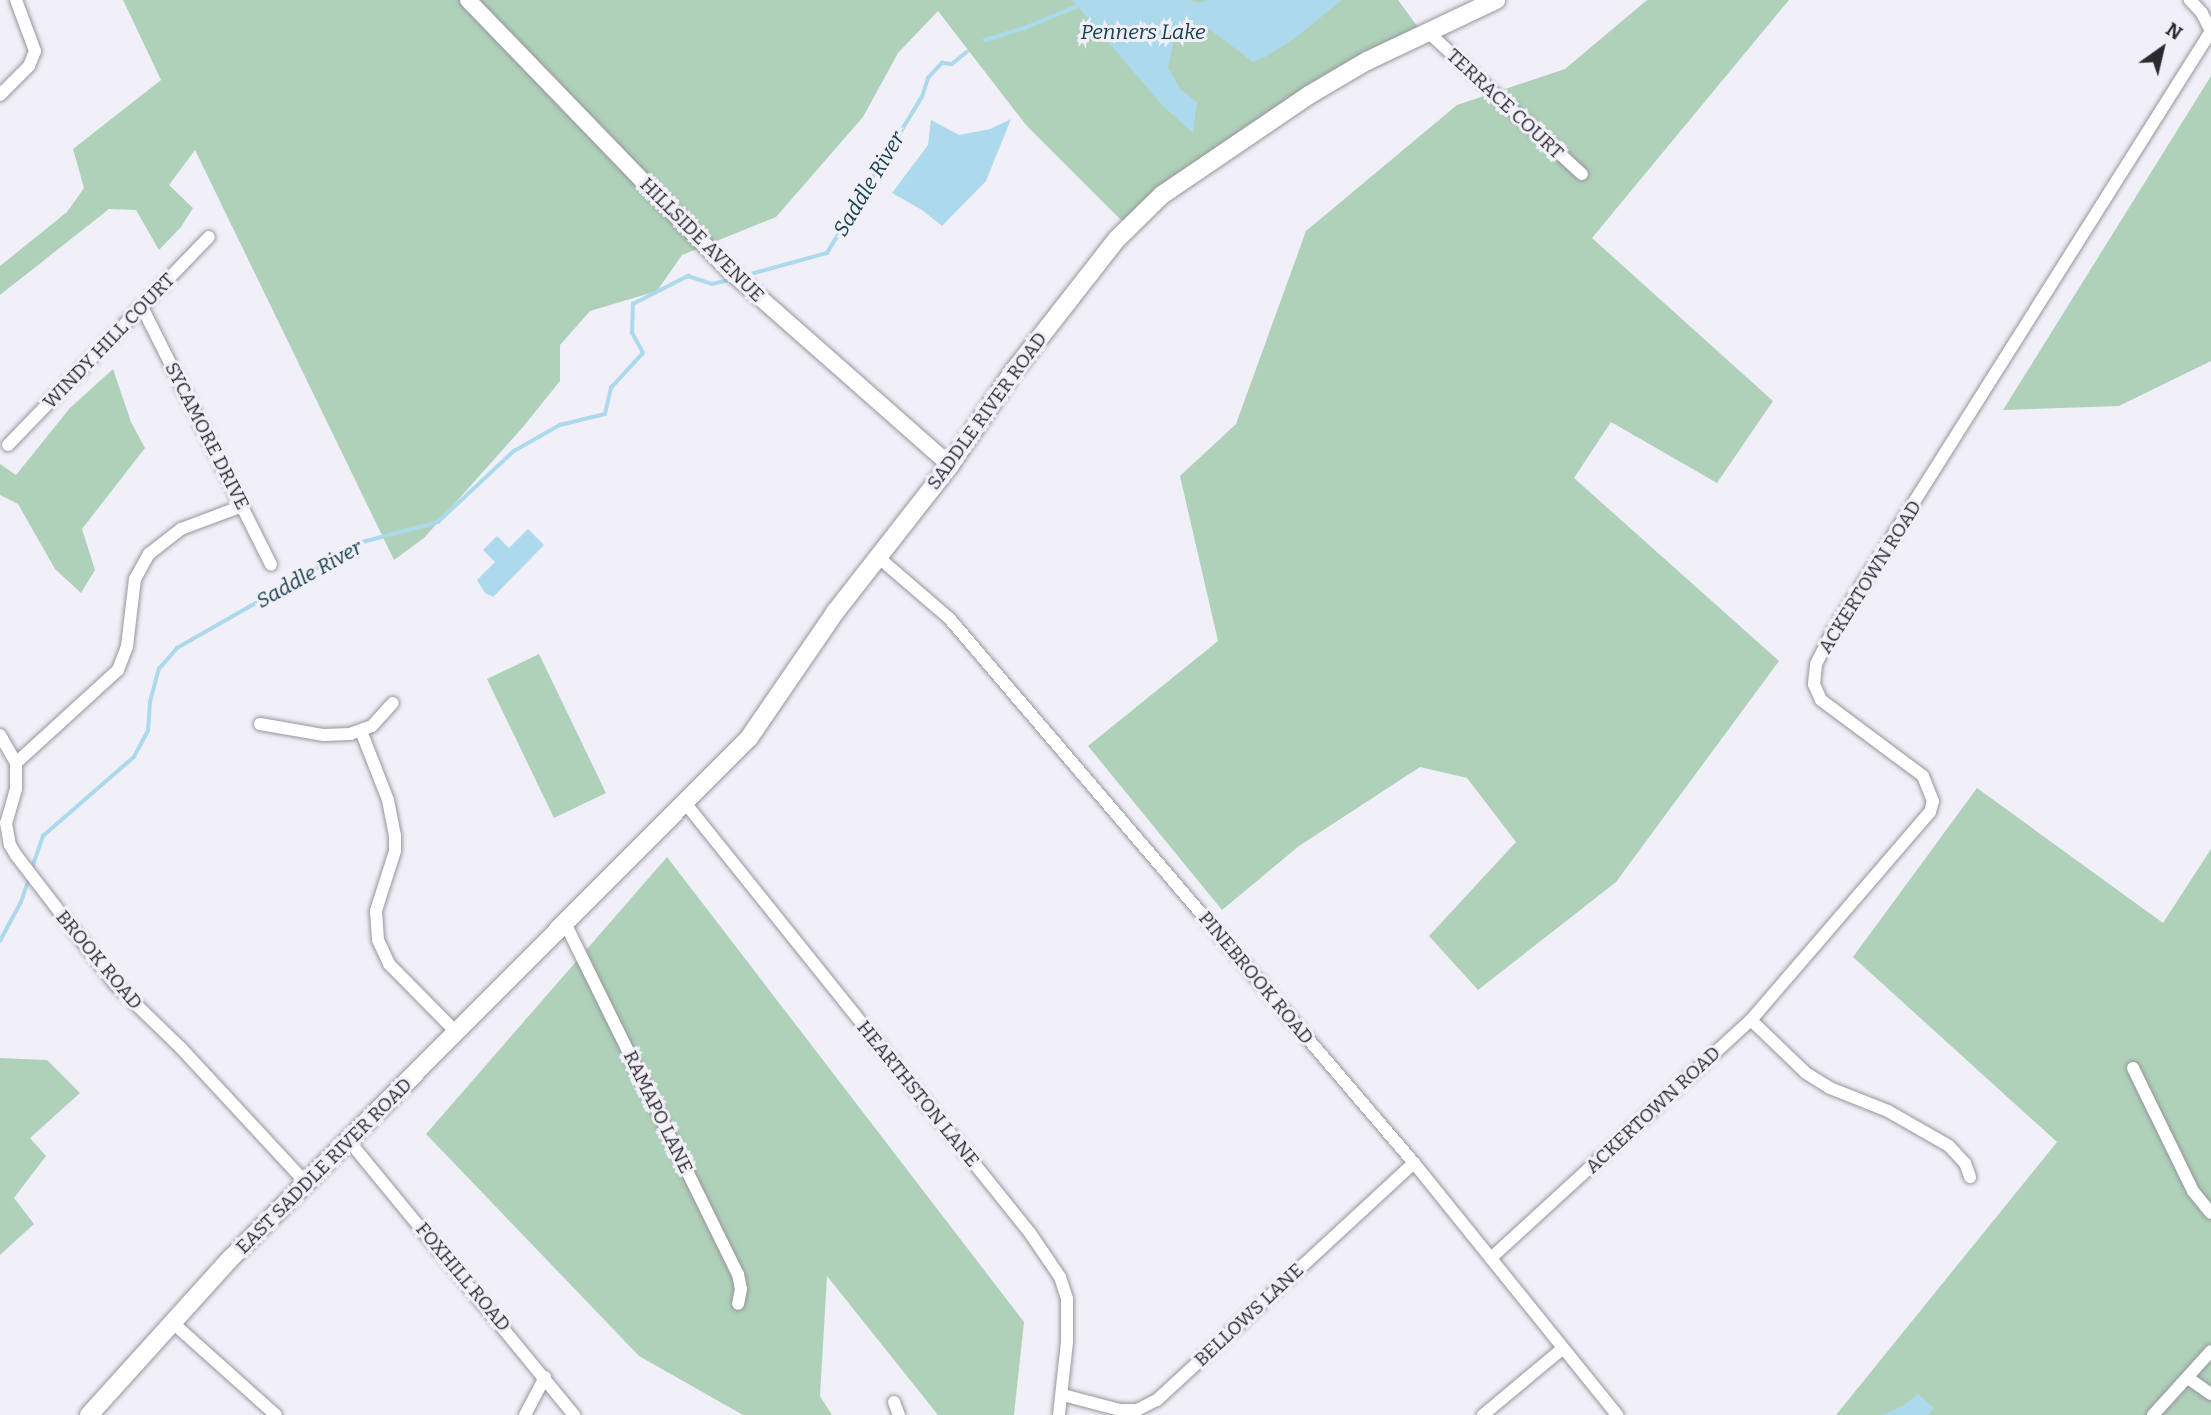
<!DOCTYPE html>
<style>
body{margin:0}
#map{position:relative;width:2211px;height:1415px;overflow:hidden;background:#f1f0f9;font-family:Bitter,serif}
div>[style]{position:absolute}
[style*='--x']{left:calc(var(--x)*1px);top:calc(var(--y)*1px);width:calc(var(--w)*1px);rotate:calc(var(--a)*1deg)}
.green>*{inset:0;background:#afd1b9}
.water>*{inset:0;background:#acdaec}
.stream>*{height:3.5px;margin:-1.75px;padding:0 1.75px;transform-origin:1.75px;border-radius:1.75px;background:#acdaec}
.roads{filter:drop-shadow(0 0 2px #96959d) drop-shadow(0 0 2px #96959d)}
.minor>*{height:12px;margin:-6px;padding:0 6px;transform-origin:6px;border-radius:6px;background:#fff}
.tertiary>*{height:16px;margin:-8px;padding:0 8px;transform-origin:8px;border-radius:8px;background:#fff}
.secondary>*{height:18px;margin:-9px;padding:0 9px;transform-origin:9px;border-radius:9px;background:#fff}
span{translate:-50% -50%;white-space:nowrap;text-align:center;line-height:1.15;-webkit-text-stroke:6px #f1f0f9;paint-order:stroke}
.street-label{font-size:19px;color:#2b2b2e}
.water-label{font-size:21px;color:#17404d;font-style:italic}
.north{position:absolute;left:2127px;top:14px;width:70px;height:70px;-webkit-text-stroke:5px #f1f0f9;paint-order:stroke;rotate:34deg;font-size:19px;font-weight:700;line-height:28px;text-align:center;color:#2b2b2e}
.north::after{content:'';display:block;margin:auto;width:24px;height:32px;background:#2b2b2e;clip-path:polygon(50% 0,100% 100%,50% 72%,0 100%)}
</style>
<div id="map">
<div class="green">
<div style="clip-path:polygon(123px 0,1398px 0,1420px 30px,1126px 225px,1026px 125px,938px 11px,898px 53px,863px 117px,776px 217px,682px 255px,657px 291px,590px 311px,560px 345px,560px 381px,523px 427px,424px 538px,394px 560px,195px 150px,169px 185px,193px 208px,181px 227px,159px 250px,136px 210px,109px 209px,0 295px,0 266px,67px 212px,84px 188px,73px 149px,161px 80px)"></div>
<div style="clip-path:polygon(1647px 0,1789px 0,1592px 238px,1773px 401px,1717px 483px,1611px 422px,1574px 478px,1779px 661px,1616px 882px,1478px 990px,1429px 936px,1516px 842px,1467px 778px,1420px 767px,1299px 846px,1222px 910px,1088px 746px,1218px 641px,1180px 476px,1236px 424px,1306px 231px,1457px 105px,1565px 69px)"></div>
<div style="clip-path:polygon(2211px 76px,2211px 361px,2119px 406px,2003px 410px)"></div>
<div style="clip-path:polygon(113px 369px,131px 422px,145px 448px,82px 529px,95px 570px,81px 593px,55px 569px,18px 504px,0 495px,0 464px,16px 475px,70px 408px)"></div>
<div style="clip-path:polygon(539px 654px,606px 793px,554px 818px,487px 679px)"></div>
<div style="clip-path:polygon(1977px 788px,2163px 923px,2211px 849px,2211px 1415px,1836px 1415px,2057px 1142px,1853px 957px)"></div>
<div style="clip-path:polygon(667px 857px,1024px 1322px,1014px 1415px,938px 1415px,827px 1276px,820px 1396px,832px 1415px,743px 1415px,639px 1356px,426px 1134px)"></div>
<div style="clip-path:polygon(0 1058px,47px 1060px,80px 1093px,30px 1138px,46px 1156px,14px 1198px,34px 1224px,0 1255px)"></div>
</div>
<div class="water">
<div style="clip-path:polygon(1072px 0,1190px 0,1198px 3px,1207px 0,1342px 0,1295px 38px,1265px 57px,1253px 62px,1204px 25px,1188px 24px,1175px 33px,1168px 68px,1181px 90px,1197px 102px,1193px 133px,1163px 106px)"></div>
<div style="clip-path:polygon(1011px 119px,986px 181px,942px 226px,922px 210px,892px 193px,928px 145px,931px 120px,959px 135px,990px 129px)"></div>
<div style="clip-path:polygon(528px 529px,544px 545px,493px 597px,485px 593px,477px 580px,495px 562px,483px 550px,497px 536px,509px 548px)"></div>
<div style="clip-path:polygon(1918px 1394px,1934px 1408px,1928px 1415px,1882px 1415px,1903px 1406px)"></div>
</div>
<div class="stream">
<div style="--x:985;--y:40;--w:39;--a:-17"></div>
<div style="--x:1022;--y:29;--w:61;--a:-22.3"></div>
<div style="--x:744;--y:276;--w:86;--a:-15.5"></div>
<div style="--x:827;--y:253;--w:183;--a:-58.7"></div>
<div style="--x:922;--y:97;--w:20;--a:-72"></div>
<div style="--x:928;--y:78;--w:21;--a:-47"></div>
<div style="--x:942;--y:63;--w:10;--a:6"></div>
<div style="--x:952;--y:64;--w:19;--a:-39"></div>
<div style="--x:31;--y:871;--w:37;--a:-71"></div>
<div style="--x:43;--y:836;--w:121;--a:-41"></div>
<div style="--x:134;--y:757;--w:30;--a:-62"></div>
<div style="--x:148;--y:731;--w:29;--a:-86"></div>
<div style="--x:150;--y:702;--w:34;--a:-75"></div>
<div style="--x:159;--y:669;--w:28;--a:-49"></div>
<div style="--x:177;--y:648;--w:214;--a:-29.7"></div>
<div style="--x:363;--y:542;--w:78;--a:-14.9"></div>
<div style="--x:438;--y:522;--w:104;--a:-43.1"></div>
<div style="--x:514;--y:451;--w:53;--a:-29.5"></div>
<div style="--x:560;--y:425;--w:46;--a:-13.7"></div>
<div style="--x:605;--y:414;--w:27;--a:-77"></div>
<div style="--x:611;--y:388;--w:47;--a:-47.6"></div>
<div style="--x:643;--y:353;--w:23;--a:-119"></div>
<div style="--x:632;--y:333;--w:29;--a:-88"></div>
<div style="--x:633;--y:304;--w:62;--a:-27"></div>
<div style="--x:688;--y:276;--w:25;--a:18"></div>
<div style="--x:712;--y:284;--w:18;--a:-13"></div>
<div style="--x:0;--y:941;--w:44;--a:-61.7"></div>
<div style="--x:21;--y:902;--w:24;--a:-71"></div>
</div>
<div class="roads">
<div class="minor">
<div style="--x:1429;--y:33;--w:208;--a:42.7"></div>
<div style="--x:0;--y:95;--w:41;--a:-45"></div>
<div style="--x:29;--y:66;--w:16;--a:-68"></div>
<div style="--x:35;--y:51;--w:54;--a:-110.4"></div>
<div style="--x:142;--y:307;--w:288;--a:63.4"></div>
<div style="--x:8;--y:445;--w:289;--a:-46"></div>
<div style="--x:878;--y:557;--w:94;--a:40.7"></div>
<div style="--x:949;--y:618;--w:716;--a:49.53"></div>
<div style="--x:1414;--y:1163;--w:324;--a:51.1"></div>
<div style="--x:260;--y:724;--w:65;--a:9.8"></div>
<div style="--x:324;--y:735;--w:26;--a:-2"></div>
<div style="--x:350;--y:734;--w:23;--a:-20"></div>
<div style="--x:372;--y:726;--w:31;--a:-48"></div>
<div style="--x:361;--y:731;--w:74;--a:68.6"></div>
<div style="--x:388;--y:800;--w:36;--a:79"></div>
<div style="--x:395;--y:835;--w:16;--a:90"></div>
<div style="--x:395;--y:851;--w:63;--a:107.6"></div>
<div style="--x:376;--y:911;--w:29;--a:86"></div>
<div style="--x:378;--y:940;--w:26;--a:65"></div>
<div style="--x:389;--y:964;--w:97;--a:45.4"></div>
<div style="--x:0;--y:735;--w:32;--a:60"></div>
<div style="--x:16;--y:763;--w:26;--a:90"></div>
<div style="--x:16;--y:789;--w:35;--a:106"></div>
<div style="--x:6;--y:823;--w:22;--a:80"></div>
<div style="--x:10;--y:845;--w:12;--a:59"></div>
<div style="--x:16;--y:855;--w:163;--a:52.5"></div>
<div style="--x:115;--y:984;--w:92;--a:44.1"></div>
<div style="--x:181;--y:1048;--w:184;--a:47.2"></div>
<div style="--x:16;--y:763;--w:138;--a:-42.4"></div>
<div style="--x:118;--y:670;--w:26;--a:-69"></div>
<div style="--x:127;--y:646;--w:67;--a:-83.2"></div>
<div style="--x:135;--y:579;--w:29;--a:-61"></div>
<div style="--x:149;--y:554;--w:41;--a:-38"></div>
<div style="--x:181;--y:529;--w:66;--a:-20.4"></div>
<div style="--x:686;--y:804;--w:550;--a:51.28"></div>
<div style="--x:1030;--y:1233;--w:53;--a:55.7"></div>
<div style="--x:1060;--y:1277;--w:23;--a:72"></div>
<div style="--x:1067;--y:1299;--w:43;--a:90"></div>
<div style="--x:1067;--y:1342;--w:73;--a:96.3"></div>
<div style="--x:565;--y:923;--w:391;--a:63.8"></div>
<div style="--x:738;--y:1274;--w:15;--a:79"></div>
<div style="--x:741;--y:1289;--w:15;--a:101"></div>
<div style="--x:1751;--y:1020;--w:76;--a:43.9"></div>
<div style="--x:1806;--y:1073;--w:28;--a:32"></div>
<div style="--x:1830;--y:1088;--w:62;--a:21.6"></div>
<div style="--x:1888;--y:1111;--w:70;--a:29.8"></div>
<div style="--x:1949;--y:1146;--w:23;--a:47"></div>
<div style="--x:1965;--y:1163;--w:15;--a:70"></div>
<div style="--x:2133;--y:1068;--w:137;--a:64"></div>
<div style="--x:2193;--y:1191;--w:28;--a:51"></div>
<div style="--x:349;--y:1141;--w:355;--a:50.6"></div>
<div style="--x:1491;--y:1258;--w:352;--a:-42.5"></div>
<div style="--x:1751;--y:1020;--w:274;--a:-49.3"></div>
<div style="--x:1930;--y:812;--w:11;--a:-75"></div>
<div style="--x:1933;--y:801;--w:27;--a:-112"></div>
<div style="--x:1923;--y:776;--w:127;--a:-143.3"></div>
<div style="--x:1821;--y:700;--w:17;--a:-114"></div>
<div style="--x:1814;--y:684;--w:20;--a:-84"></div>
<div style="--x:1816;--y:664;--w:39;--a:-63"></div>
<div style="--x:1834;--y:629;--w:707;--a:-57.77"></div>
<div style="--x:2211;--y:31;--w:20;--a:-117"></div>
<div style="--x:2202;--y:13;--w:18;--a:-133"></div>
<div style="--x:173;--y:1323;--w:138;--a:41.8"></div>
<div style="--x:2188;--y:1378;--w:28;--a:35"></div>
<div style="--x:1063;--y:1395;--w:59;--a:14.7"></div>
<div style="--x:1120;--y:1410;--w:17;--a:0"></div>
<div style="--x:1137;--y:1410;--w:22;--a:-27"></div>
<div style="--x:1157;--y:1400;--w:350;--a:-42.7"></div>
<div style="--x:894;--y:1402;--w:14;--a:69"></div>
<div style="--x:525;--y:1415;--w:43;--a:-62.2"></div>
<div style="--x:1483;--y:1415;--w:104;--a:-39.9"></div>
<div style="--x:2153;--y:1415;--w:86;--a:-47.8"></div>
</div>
<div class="tertiary">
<div style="--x:468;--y:0;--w:378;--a:46"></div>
<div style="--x:731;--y:272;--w:292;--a:41.4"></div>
</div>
<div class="secondary">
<div style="--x:89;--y:1415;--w:212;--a:-47.9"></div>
<div style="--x:231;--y:1258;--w:734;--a:-45.11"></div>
<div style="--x:749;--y:738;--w:154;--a:-55.6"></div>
<div style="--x:836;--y:611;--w:185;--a:-52"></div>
<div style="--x:950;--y:465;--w:112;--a:-55.9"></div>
<div style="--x:1013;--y:372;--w:169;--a:-52"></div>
<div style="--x:1117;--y:239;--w:63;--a:-44.4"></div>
<div style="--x:1162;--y:195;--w:178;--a:-34.2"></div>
<div style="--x:1309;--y:95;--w:67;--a:-30.4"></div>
<div style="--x:1367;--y:61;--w:143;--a:-25.3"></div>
</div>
</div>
<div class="street-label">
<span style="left:1505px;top:104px;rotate:43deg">TERRACE COURT</span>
<span style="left:702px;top:240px;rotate:45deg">HILLSIDE AVENUE</span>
<span style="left:109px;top:341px;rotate:-46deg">WINDY HILL COURT</span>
<span style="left:987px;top:411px;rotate:-54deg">SADDLE RIVER ROAD</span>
<span style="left:207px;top:436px;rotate:63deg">SYCAMORE DRIVE</span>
<span style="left:1870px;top:577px;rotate:-58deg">ACKERTOWN ROAD</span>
<span style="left:99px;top:960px;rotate:50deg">BROOK ROAD</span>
<span style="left:1256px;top:978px;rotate:50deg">PINEBROOK ROAD</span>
<span style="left:918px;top:1094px;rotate:51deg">HEARTHSTON LANE</span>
<span style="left:1653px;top:1110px;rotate:-43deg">ACKERTOWN ROAD</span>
<span style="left:658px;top:1112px;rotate:64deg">RAMAPO LANE</span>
<span style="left:324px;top:1166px;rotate:-45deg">EAST SADDLE RIVER ROAD</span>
<span style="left:463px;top:1277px;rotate:50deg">FOXHILL ROAD</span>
<span style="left:1249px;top:1315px;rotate:-43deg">BELLOWS LANE</span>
</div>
<div class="water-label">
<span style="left:1143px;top:32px">Penners Lake</span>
<span style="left:869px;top:184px;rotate:-59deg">Saddle River</span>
<span style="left:309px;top:574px;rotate:-29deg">Saddle River</span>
</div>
<div class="north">N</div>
</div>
